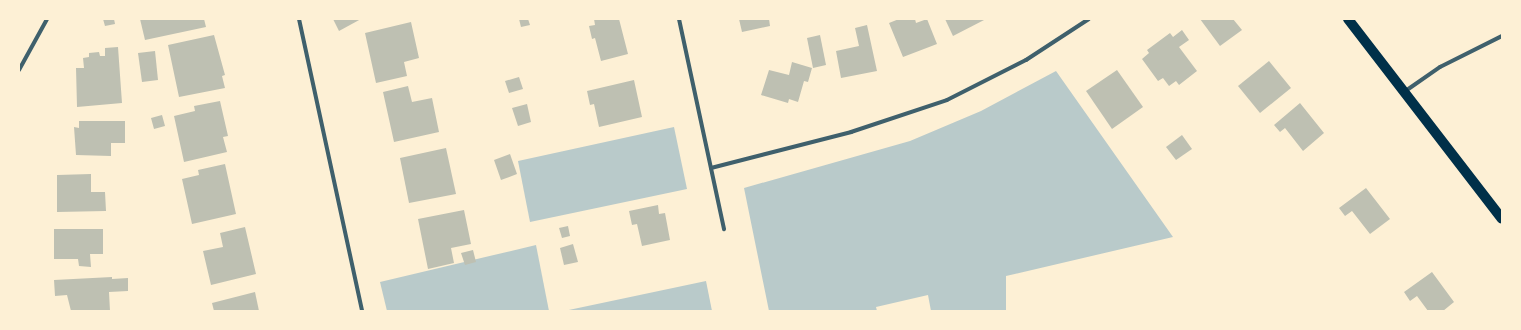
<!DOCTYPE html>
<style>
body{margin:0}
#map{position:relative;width:1521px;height:330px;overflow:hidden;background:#fdf0d5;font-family:"Work Sans",sans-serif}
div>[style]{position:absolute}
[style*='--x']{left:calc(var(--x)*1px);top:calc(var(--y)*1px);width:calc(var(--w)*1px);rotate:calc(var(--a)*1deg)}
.green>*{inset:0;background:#b9caca}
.building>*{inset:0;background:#bec0b2}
.minor>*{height:4px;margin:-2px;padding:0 2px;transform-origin:2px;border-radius:2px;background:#3f606c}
.primary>*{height:10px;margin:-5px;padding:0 5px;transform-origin:5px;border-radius:5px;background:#003049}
span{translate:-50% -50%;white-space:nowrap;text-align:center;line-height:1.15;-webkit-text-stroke:4px #fdf0d5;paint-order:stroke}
.frame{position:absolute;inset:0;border:20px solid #fdf0d5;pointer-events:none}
</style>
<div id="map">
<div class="green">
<div style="clip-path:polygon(1056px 71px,1173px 237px,1006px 276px,1006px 311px,931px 311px,928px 295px,876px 307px,877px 311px,769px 311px,744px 188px,910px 141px,981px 111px)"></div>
<div style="clip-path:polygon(674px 127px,687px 189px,530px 222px,518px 161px)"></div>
<div style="clip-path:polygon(536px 245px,549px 311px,387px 311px,380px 282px)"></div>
<div style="clip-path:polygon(706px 281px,712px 311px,564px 311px)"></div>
</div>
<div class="building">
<div style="clip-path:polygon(103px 19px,114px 19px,115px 24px,105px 26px)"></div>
<div style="clip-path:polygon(140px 19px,204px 19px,206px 27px,145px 40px)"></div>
<div style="clip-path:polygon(333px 19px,361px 19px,339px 31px)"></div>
<div style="clip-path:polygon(519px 19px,528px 19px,530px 25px,521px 27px)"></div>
<div style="clip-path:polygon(594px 19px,619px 19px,628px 54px,601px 61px,595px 38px,592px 39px,589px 26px,595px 25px)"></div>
<div style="clip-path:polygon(739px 19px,769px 19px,770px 26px,742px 32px)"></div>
<div style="clip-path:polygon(899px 19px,915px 19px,916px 23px,927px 19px,937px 44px,903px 57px,889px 23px)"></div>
<div style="clip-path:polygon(945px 19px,986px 19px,953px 36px)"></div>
<div style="clip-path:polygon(1200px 19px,1233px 19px,1242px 30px,1220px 46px)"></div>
<div style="clip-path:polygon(411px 22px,419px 58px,404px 62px,407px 76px,376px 83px,365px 33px)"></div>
<div style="clip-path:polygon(867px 25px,877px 71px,841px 78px,836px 51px,859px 46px,855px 28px)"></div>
<div style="clip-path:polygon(1182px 30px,1189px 40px,1179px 47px,1197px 71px,1179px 85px,1176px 81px,1169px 86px,1163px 78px,1158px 81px,1142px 59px,1149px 53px,1147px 50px,1170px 33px,1173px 37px)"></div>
<div style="clip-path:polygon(214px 35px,225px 75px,222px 76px,225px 88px,179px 97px,168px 45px)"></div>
<div style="clip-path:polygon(820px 35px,826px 65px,813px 68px,807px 38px)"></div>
<div style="clip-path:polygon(118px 47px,122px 103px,77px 107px,76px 68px,84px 68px,83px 58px,89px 57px,89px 53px,99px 52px,100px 56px,105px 56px,105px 48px)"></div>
<div style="clip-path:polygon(155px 51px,158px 80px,142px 82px,138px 53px)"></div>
<div style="clip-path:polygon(1269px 61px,1291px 88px,1260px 113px,1238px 86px)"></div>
<div style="clip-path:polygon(792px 62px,812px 68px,808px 82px,804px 81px,798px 102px,789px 99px,788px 103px,761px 95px,769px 70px,789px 75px)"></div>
<div style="clip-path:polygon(1117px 70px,1143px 107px,1112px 129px,1086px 91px)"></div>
<div style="clip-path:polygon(519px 77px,523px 89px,509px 93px,505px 81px)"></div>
<div style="clip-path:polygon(634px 80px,642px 117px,599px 127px,594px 104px,590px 105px,587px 91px)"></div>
<div style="clip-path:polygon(408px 86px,412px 102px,432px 98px,439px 132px,394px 142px,383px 92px)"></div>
<div style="clip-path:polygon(220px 101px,228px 136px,223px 137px,227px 152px,184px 162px,174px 116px,195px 111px,194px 106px)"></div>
<div style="clip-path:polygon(1300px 103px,1324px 133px,1303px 151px,1285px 128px,1280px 132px,1274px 125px)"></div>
<div style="clip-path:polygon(527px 104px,531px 122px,518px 126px,512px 108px)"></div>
<div style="clip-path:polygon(162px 115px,165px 126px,154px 129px,151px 118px)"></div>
<div style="clip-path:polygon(79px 121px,125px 121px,125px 143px,111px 143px,111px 156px,76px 155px,74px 127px,79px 128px)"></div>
<div style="clip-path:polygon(1182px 135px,1192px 149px,1176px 160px,1166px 147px)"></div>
<div style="clip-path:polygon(446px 148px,456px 194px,409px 203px,400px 158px)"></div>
<div style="clip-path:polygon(510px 154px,517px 174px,501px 180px,494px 160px)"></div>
<div style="clip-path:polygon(225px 164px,236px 214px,192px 224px,182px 179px,199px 175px,198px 170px)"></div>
<div style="clip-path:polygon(91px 174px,91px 192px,105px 192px,106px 211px,57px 212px,57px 175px)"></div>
<div style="clip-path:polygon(1366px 188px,1390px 219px,1370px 234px,1352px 211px,1345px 216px,1339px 208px)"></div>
<div style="clip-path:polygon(658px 205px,659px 214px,665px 213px,670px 240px,642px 246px,637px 224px,632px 225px,629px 211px)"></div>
<div style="clip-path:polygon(464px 210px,471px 244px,451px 248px,454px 263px,428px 269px,418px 219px)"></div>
<div style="clip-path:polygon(568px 226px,570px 236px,562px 238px,559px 228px)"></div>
<div style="clip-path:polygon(245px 227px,256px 274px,211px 285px,203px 251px,223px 247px,220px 233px)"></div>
<div style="clip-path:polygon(54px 229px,103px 229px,103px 254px,90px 254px,91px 267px,79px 266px,78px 259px,54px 259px)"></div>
<div style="clip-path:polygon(573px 244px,578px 262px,564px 265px,560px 248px)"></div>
<div style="clip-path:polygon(473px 250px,476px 262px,465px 265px,461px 253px)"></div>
<div style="clip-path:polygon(1432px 272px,1454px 302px,1443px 311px,1428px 311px,1417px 296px,1410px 301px,1404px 292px)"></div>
<div style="clip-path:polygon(112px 277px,112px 279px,128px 278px,128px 291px,109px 292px,110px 311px,71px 311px,67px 295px,55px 296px,54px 280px)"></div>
<div style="clip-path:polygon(255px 292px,259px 311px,214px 311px,212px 303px)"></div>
</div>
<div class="minor">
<div style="--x:299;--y:19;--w:299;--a:77.8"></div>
<div style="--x:679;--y:19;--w:215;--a:77.9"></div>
<div style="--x:19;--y:70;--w:58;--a:-61.2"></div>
<div style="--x:1404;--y:92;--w:44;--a:-34.8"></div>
<div style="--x:1440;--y:67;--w:69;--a:-26.6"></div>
<div style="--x:711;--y:168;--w:145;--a:-14.4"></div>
<div style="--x:851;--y:132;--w:101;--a:-18.4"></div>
<div style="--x:947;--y:100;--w:89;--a:-26.9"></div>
<div style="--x:1026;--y:60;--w:75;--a:-33.1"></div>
</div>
<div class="primary">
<div style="--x:1348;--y:19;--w:252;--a:52.4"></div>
</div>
<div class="frame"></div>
</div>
